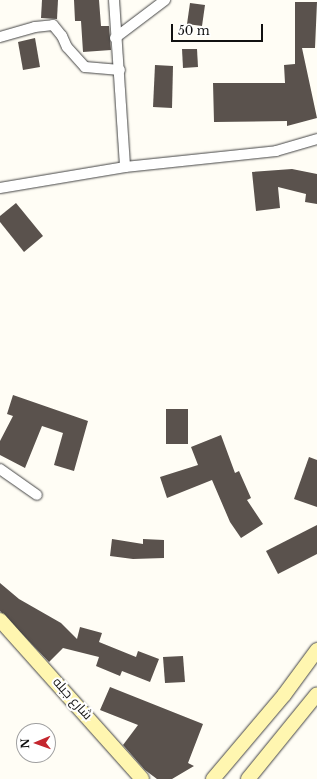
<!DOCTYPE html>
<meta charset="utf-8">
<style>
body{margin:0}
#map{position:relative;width:317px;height:779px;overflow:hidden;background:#fffdf5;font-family:"Libre Baskerville",Cairo,serif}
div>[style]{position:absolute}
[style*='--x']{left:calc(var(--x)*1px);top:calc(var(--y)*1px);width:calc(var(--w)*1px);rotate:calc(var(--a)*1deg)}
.building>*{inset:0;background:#5a524d}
.roads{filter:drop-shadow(0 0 1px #444) drop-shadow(0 0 1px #444)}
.street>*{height:10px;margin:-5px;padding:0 5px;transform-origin:5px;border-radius:5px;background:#fff}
.secondary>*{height:14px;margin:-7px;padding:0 7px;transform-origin:7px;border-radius:7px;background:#fff6b0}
span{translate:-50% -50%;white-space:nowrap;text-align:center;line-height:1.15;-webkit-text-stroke:4px #fff;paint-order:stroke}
.street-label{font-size:13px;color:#111}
.north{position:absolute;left:16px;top:723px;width:40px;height:40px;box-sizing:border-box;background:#fff;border:1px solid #a0a0a0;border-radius:50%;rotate:268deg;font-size:11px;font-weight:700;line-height:16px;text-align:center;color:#111}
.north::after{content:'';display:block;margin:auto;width:14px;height:18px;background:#c4262e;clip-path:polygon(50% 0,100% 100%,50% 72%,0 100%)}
.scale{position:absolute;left:171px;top:24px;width:92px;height:18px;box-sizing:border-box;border:2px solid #111;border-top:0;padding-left:5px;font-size:12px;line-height:14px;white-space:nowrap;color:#111;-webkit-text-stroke:3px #fff;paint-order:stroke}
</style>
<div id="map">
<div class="building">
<div style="clip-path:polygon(42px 0,58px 0,57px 19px,41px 18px)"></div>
<div style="clip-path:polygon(74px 0,99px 0,101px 26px,109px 26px,111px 50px,83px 52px,81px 21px,75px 21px)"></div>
<div style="clip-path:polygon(295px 2px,317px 2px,315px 48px,302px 48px,317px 118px,287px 126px,287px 121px,214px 122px,213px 83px,285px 83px,284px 65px,295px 64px)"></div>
<div style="clip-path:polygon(190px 3px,205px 5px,202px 26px,187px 24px)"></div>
<div style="clip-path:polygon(35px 38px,40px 67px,23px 70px,18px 42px)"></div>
<div style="clip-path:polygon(182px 49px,197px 49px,198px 67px,183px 68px)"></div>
<div style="clip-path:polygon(155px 65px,173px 66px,172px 108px,153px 107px)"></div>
<div style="clip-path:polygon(292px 169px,317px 174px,317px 204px,305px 202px,306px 194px,278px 187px,280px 208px,256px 211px,252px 172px)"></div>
<div style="clip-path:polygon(16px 203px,43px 236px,24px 252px,0 222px,0 216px)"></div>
<div style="clip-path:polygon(13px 395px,88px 421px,74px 471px,54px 465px,63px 433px,42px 426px,25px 468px,0 455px,0 441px,13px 416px,7px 414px)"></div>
<div style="clip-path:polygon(166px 409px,188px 409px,188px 444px,166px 444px)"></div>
<div style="clip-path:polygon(221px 435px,235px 473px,239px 471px,251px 498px,247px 500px,263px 524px,241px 538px,230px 522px,212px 480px,167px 498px,160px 477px,198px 465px,191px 447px)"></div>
<div style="clip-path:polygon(309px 457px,317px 460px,317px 507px,294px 499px)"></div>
<div style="clip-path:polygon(317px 525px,317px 554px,278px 574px,266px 551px)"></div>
<div style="clip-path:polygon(112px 539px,143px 544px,143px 539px,164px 540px,164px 558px,133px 559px,110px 556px)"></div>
<div style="clip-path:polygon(0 583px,19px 599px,61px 623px,77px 639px,80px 627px,102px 633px,99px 642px,136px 657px,138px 651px,159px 659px,150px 682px,122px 671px,120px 676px,96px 666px,99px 657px,63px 648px,49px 662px,0 611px)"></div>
<div style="clip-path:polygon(183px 656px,185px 682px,165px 683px,163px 657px)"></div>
<div style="clip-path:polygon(110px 687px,203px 724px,188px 763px,194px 766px,172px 779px,157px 779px,145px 770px,123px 745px,138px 725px,100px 710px)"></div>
</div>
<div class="roads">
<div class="street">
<div style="--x:114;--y:0;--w:167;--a:86.2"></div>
<div style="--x:0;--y:37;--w:36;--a:-16"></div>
<div style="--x:35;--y:27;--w:18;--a:-6"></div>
<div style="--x:53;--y:25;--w:14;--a:51"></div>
<div style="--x:62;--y:36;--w:12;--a:66"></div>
<div style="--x:67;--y:47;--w:27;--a:48"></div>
<div style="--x:85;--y:67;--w:35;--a:5"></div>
<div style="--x:115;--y:38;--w:63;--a:-37.2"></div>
<div style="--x:0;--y:188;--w:127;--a:-9.5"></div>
<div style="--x:125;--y:167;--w:152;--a:-6"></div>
<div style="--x:276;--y:151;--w:43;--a:-16.3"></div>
<div style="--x:0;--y:469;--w:45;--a:35.1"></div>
</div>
<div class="secondary">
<div style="--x:0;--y:620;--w:213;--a:48.2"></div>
<div style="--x:213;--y:779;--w:110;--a:-49.8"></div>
<div style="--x:284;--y:695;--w:56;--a:-53.7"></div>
<div style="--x:248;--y:779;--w:109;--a:-50.9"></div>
</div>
</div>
<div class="street-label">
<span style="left:72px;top:699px;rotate:48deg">شارع جبله</span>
</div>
<div class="north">N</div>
<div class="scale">50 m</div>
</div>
